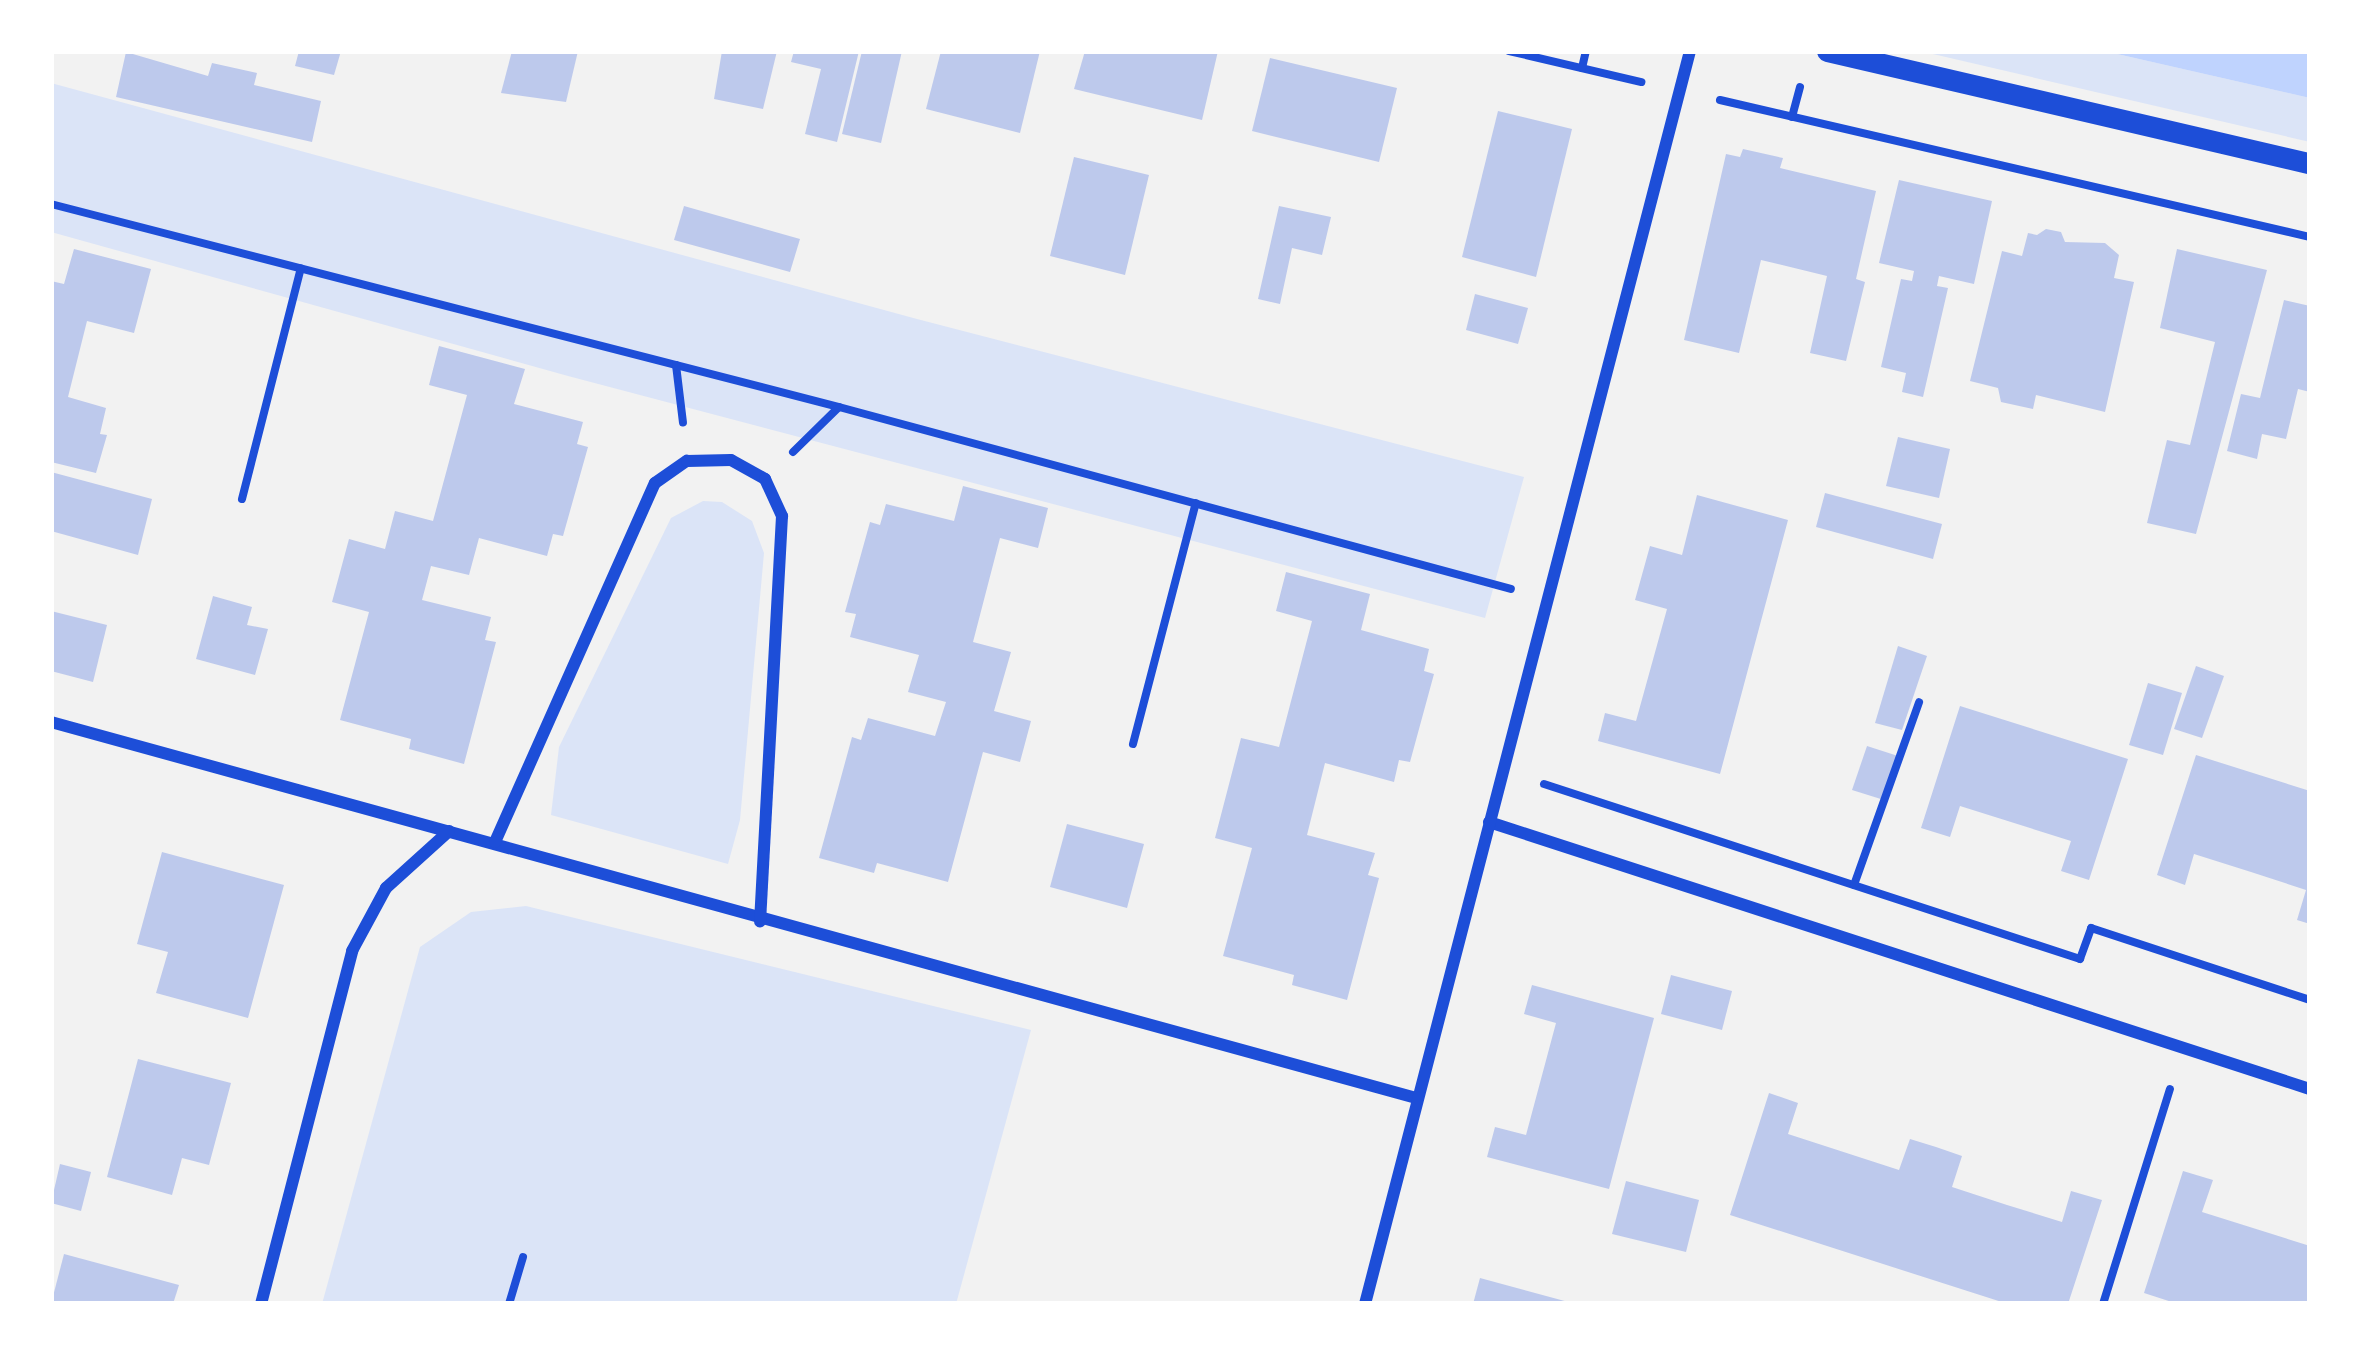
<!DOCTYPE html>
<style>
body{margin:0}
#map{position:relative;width:2361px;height:1355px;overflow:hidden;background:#f2f2f2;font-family:Montserrat,sans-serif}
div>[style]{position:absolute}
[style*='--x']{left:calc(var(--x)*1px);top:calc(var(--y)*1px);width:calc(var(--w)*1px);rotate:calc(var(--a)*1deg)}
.green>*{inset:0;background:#dbe4f7}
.water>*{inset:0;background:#bfd3fe}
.building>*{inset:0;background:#bdc9ec}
.path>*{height:8px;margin:-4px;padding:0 4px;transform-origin:4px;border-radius:4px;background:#1d4ed8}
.minor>*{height:12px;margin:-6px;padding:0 6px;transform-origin:6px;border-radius:6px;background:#1d4ed8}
.tertiary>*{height:21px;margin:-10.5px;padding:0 10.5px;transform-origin:10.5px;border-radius:10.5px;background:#1d4ed8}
span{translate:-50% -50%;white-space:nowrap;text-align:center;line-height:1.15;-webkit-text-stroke:12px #fff;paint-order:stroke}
.frame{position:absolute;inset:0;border:54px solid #fff;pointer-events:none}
</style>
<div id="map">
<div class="green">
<div style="clip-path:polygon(1920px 51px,2104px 51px,2310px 98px,2310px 142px)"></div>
<div style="clip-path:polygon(51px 83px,917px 319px,1524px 477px,1485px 618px,568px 376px,51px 232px)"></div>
<div style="clip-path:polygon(703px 501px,722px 502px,752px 521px,764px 553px,740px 820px,728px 864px,551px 815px,559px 747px,671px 518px)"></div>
<div style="clip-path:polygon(526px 906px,1031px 1030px,956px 1304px,322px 1304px,420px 947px,471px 912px)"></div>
</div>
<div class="water">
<div style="clip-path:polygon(2105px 51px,2310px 51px,2310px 98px,2104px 51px)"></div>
</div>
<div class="building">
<div style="clip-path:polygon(299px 51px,341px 51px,334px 75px,295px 66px)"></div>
<div style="clip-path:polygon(512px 51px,578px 51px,566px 102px,501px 93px)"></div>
<div style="clip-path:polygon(722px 51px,777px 51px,763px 109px,714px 99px)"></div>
<div style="clip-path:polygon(794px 51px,859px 51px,837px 142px,805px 134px,821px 69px,791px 62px)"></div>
<div style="clip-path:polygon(862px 51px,902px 51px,881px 143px,842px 134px)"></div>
<div style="clip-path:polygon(941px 51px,1040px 51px,1020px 133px,926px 109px)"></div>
<div style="clip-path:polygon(1085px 51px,1218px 51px,1202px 120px,1074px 89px)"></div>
<div style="clip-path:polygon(126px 52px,208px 76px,212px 63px,257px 73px,254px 85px,321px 101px,312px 142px,116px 97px)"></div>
<div style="clip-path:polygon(1270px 58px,1397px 88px,1379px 162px,1252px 131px)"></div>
<div style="clip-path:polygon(1498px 111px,1572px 129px,1536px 277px,1462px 257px)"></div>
<div style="clip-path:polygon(1743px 149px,1783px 158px,1780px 168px,1876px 191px,1856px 279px,1865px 282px,1846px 361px,1810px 353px,1827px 276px,1761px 260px,1739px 353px,1684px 340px,1726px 154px,1740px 157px)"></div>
<div style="clip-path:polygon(1074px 157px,1149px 175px,1125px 275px,1050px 256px)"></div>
<div style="clip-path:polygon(1899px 180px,1992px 201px,1974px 284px,1939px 276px,1937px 286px,1948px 288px,1923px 397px,1902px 392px,1906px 373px,1881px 367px,1901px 279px,1912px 281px,1914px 271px,1879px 263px)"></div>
<div style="clip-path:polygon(684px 206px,800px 239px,790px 272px,674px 240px)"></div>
<div style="clip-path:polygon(1279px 206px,1331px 217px,1322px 255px,1292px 248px,1280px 304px,1258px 299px)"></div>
<div style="clip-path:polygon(2046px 229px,2061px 232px,2065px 242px,2105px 243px,2119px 255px,2114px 278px,2134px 282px,2105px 412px,2036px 395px,2033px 409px,2001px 402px,1998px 388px,1970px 381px,2002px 251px,2022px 256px,2028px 233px,2037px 235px)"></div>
<div style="clip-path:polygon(74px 249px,151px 269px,134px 333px,87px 321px,68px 397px,106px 408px,100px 434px,107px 435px,96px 473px,51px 462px,51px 281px,64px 284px)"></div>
<div style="clip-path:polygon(2177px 249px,2267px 270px,2196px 534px,2147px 523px,2167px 440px,2190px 445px,2215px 342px,2160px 328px)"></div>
<div style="clip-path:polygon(1475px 294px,1528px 308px,1518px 344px,1466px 330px)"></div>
<div style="clip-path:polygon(2284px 300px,2310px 306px,2310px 392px,2298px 389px,2286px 439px,2262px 434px,2257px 459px,2227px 451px,2241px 394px,2260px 398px)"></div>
<div style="clip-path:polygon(439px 346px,525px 369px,514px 404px,583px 422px,577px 444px,588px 447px,563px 536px,553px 534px,547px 556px,479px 538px,469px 575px,431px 566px,422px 600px,491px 617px,485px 640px,496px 642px,464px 764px,409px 749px,411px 739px,340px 720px,369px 612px,332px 602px,349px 539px,385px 549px,395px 511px,433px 521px,467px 395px,429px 385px)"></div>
<div style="clip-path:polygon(1898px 437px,1950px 449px,1939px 498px,1886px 486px)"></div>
<div style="clip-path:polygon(51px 472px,152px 499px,138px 555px,51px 531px)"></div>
<div style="clip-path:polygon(963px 486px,1048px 508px,1038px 548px,1000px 538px,973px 642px,1011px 652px,994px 711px,1031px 721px,1020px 762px,983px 752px,948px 882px,877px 863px,874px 873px,819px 858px,852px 737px,861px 740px,868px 718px,935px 736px,946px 702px,908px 692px,919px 655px,850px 637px,856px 614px,845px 612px,870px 522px,880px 525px,886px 504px,954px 521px)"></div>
<div style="clip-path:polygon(1825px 493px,1942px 524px,1933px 559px,1816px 527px)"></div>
<div style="clip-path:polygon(1697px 495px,1788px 520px,1720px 774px,1598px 741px,1605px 713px,1636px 721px,1667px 609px,1635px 600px,1650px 546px,1682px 555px)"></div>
<div style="clip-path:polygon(1286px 572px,1370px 594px,1361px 630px,1429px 649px,1424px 671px,1434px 674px,1410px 762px,1399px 760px,1394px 782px,1325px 763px,1307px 835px,1375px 853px,1368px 875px,1379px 878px,1347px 1000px,1292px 985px,1294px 975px,1223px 956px,1252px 848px,1215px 838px,1241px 738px,1279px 747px,1312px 621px,1276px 611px)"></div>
<div style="clip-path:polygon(213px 596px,252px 607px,247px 625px,268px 629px,255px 675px,196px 659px)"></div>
<div style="clip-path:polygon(51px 611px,107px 625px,93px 682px,51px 671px)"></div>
<div style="clip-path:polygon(1898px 646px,1927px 656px,1902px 730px,1875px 723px)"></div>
<div style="clip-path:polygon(2196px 666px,2224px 676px,2202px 738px,2174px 729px)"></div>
<div style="clip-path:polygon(2148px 683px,2182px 693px,2163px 755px,2129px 745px)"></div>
<div style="clip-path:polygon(1960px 706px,2128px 759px,2089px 880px,2061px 871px,2071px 841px,1960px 806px,1950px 837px,1921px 828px)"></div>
<div style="clip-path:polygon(1867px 746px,1898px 756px,1884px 800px,1852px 790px)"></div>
<div style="clip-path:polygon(2196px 755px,2310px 791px,2310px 924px,2297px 920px,2306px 890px,2251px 872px,2194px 854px,2185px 885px,2157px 875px)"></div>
<div style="clip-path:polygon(1067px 824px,1144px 844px,1127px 908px,1050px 887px)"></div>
<div style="clip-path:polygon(162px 852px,284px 885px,248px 1018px,156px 993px,168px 952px,137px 944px)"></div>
<div style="clip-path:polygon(1671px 975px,1732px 991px,1722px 1030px,1661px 1014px)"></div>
<div style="clip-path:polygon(1532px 985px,1654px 1018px,1609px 1189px,1487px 1157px,1495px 1127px,1526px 1135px,1556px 1023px,1524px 1014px)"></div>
<div style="clip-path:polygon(138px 1059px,231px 1083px,209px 1165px,182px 1158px,172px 1195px,107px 1177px)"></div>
<div style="clip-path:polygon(1769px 1093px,1798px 1103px,1788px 1134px,1899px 1170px,1910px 1139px,1936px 1147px,1962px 1156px,1952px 1187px,2007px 1205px,2062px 1222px,2071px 1191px,2102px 1200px,2068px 1304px,2008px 1304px,1730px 1215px)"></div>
<div style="clip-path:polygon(60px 1164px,91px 1172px,81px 1211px,51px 1203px)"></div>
<div style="clip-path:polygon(2183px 1171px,2213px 1180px,2202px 1212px,2310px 1246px,2310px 1304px,2178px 1304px,2144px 1293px)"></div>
<div style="clip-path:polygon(1626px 1181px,1699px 1200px,1686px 1252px,1612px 1234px)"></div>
<div style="clip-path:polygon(64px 1254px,179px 1285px,173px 1304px,51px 1304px)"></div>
<div style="clip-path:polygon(1480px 1278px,1572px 1303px,1572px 1304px,1473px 1304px)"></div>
</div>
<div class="path">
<div style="--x:1509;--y:51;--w:136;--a:13.2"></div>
<div style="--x:1582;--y:68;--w:17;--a:-77"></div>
<div style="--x:1720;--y:100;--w:606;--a:13.07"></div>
<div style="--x:1792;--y:117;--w:31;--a:-75"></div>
<div style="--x:51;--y:204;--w:814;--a:14.45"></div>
<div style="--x:839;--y:407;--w:696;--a:15.15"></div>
<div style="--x:676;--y:365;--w:58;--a:83.1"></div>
<div style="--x:793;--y:452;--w:63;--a:-44.4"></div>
<div style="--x:242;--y:499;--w:238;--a:-75.7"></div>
<div style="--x:1133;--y:744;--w:249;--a:-75.4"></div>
<div style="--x:1544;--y:784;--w:564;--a:18.08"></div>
<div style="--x:2080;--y:959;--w:33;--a:-70"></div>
<div style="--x:2091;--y:928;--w:231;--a:18.2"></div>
<div style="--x:1854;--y:885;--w:194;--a:-70.4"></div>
<div style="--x:509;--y:1304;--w:49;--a:-73.4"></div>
<div style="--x:2103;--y:1304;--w:225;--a:-72.7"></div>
</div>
<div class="minor">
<div style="--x:51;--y:722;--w:1416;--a:15.4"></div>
<div style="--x:1489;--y:822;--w:863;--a:18.02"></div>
<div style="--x:495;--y:842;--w:393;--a:-66"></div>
<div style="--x:655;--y:483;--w:39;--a:-35"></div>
<div style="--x:687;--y:461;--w:44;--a:-1.3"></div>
<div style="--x:731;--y:460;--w:39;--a:29"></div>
<div style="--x:765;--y:479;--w:41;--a:65.3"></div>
<div style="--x:782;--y:516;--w:406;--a:93.1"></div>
<div style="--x:261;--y:1304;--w:365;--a:-75.5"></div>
<div style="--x:352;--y:951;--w:72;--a:-61.6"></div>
<div style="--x:386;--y:888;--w:85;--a:-42.1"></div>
<div style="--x:1365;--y:1304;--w:1294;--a:-75.46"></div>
</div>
<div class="tertiary">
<div style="--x:1827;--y:51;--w:496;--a:13.1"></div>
</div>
<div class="frame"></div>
</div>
